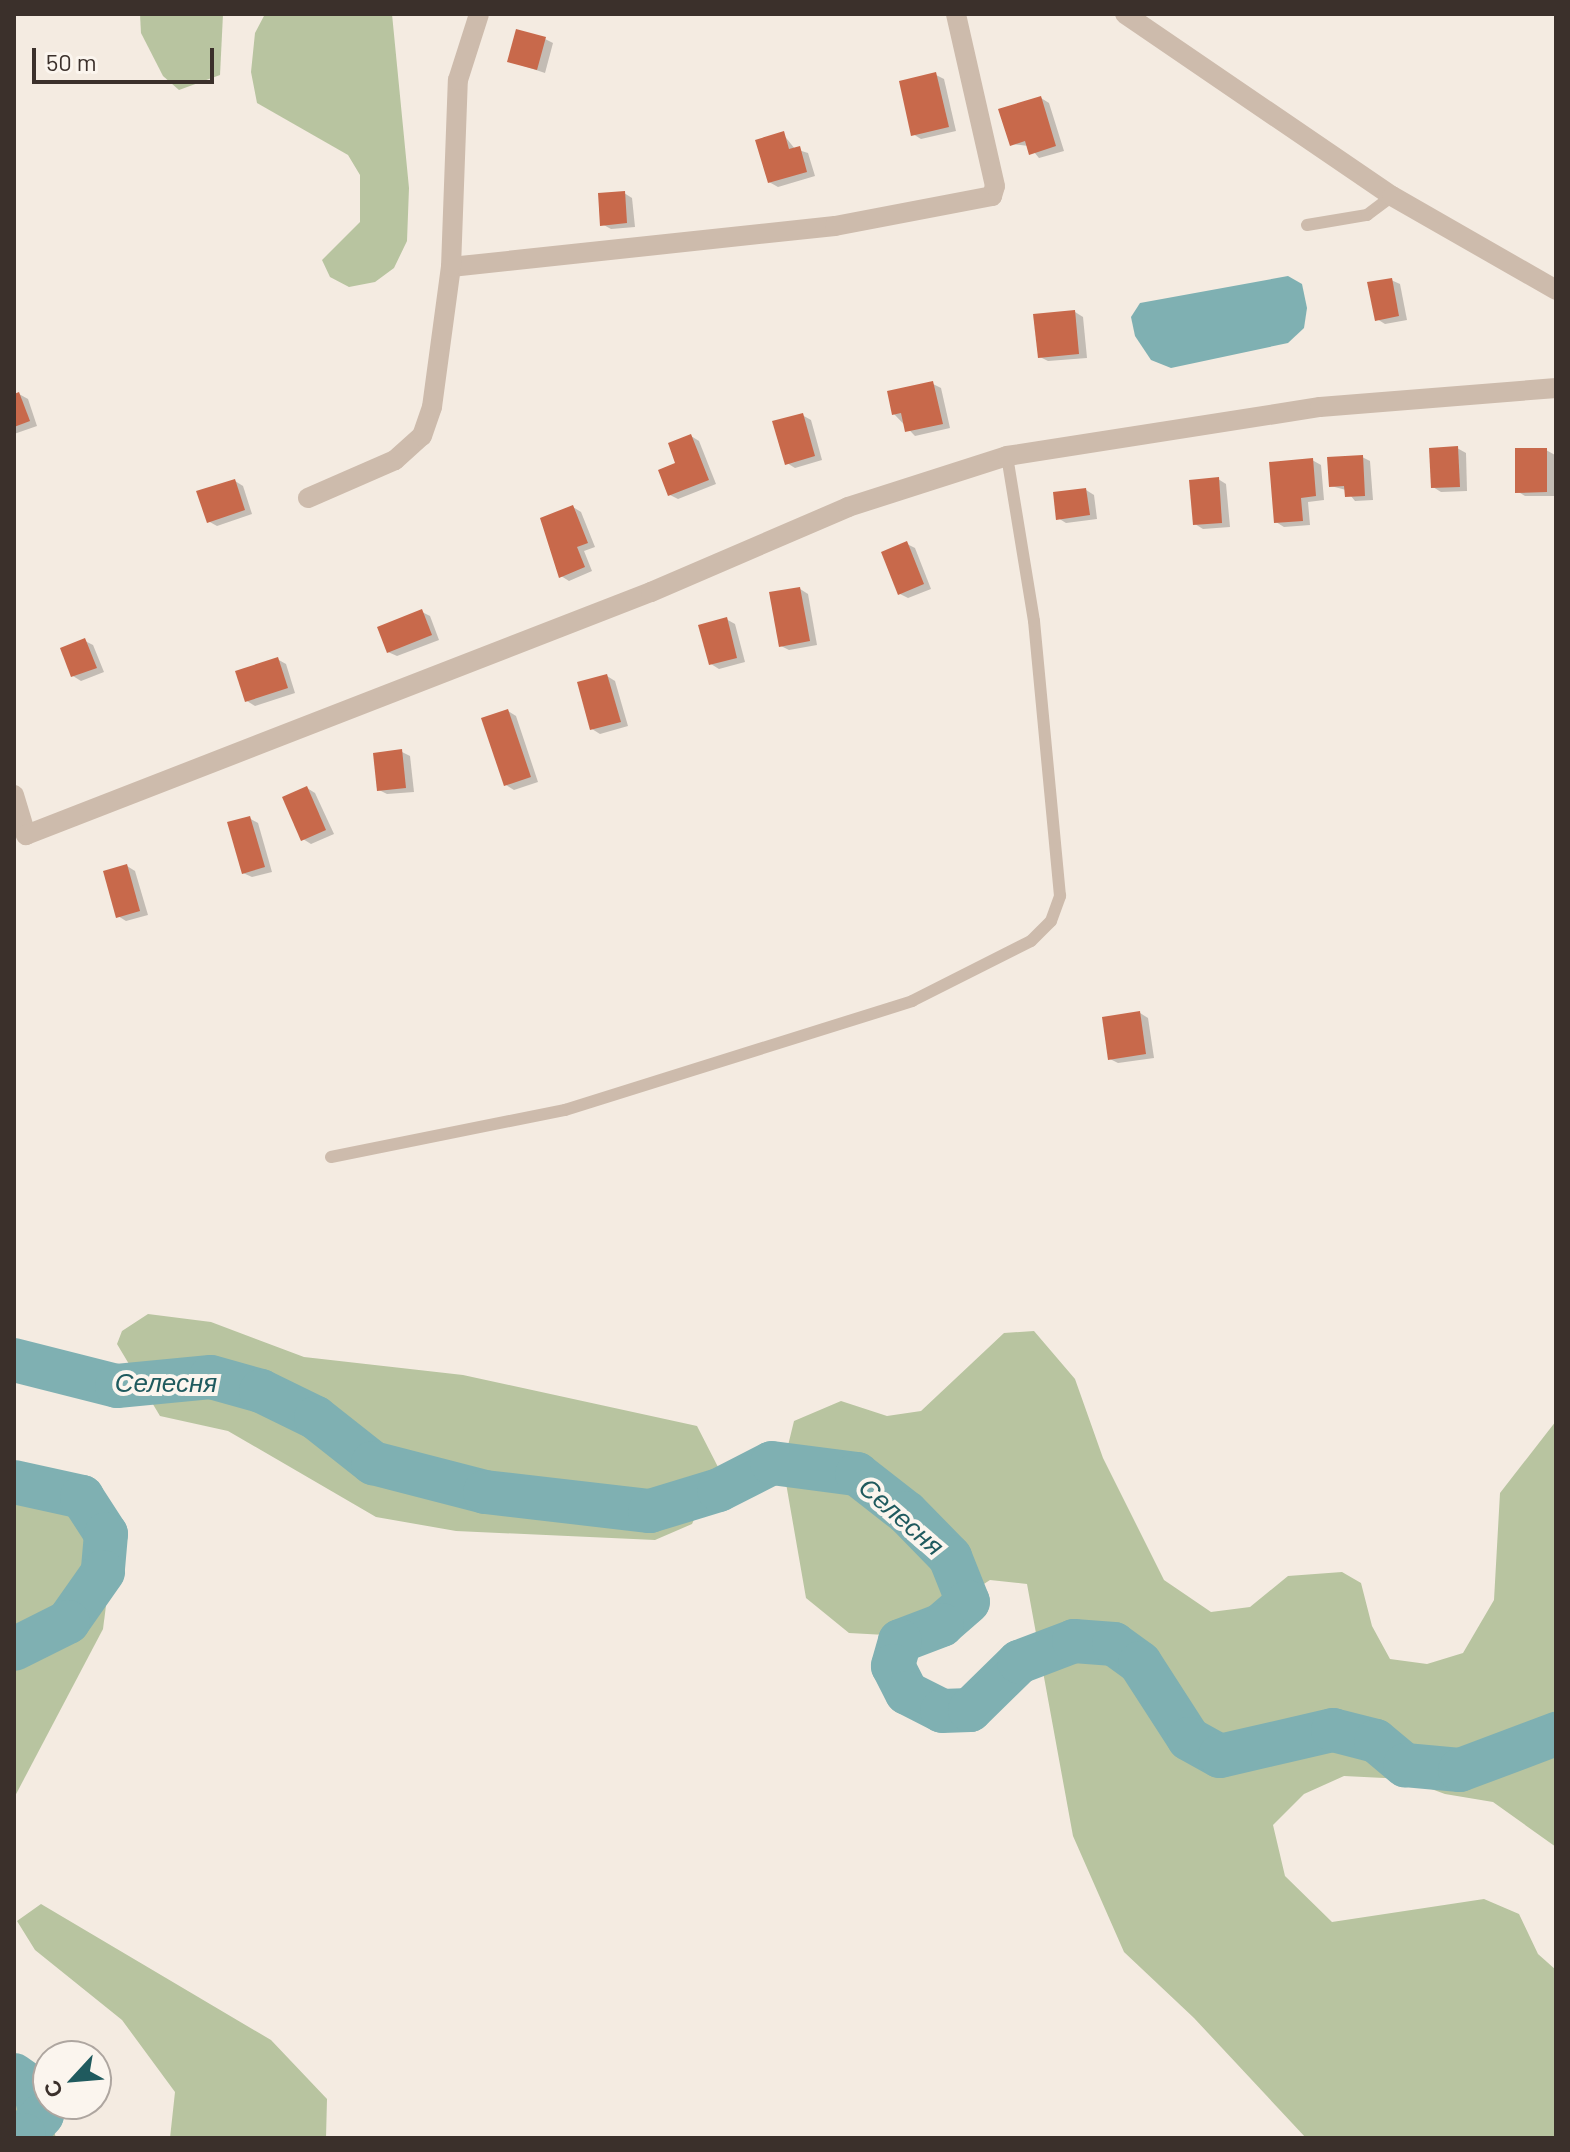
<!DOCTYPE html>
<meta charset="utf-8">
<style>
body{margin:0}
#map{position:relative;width:1570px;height:2152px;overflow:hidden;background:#f4ebe1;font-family:Barlow,sans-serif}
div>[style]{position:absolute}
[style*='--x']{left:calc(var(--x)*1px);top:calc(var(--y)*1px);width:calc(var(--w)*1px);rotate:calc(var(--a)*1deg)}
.green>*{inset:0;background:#b8c4a0}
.water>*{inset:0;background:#7fb0b2}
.shadow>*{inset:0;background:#0003}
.river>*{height:44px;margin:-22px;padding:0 22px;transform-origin:22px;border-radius:22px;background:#7fb0b2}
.building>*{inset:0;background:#c8694b}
.service>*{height:12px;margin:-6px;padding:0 6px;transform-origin:6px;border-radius:6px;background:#cdbbac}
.minor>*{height:20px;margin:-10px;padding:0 10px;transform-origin:10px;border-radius:10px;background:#cdbbac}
span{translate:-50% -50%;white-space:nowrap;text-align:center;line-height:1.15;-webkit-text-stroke:8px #fbf5ee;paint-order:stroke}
.water-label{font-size:26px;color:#1f5a5e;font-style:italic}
.frame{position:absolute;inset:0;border:16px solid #3b302b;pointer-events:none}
.north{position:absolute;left:32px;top:2040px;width:80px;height:80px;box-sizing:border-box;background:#fbf5ee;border:2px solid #aea6a0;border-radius:50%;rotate:244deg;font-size:22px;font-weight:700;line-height:32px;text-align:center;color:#3b302b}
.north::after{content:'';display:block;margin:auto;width:28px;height:36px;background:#1f5a5e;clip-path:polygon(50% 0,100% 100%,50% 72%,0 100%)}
.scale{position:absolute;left:32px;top:48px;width:182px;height:36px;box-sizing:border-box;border:4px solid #3b302b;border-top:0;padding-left:10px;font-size:24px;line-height:28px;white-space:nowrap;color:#3b302b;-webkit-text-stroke:6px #fbf5ee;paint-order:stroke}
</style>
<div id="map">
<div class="green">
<div style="clip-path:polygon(140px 14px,223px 14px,220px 75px,179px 90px,163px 76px,141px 33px)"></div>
<div style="clip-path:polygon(265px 14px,392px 14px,409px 188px,407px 241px,394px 268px,375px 282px,349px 287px,330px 277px,322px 260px,360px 222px,360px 175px,348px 155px,257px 103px,251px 72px,255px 33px)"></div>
<div style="clip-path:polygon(148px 1314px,211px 1322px,304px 1357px,463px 1375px,697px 1426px,718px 1467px,692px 1524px,655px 1540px,456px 1531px,376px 1517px,228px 1431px,160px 1416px,117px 1344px,122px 1331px)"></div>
<div style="clip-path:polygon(1034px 1331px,1075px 1379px,1103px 1458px,1164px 1580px,1211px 1612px,1250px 1607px,1288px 1576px,1342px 1572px,1361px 1583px,1372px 1626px,1390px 1659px,1427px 1664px,1463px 1653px,1494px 1600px,1500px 1493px,1556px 1421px,1556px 1847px,1493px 1802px,1445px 1794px,1404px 1779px,1344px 1776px,1304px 1794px,1273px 1825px,1285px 1876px,1332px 1922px,1484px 1899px,1519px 1914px,1538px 1954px,1556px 1970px,1556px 2138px,1306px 2138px,1194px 2018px,1124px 1952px,1073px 1836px,1027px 1584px,990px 1580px,904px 1636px,849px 1633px,806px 1598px,783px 1466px,794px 1421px,841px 1401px,887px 1416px,921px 1411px,1004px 1333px)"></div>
<div style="clip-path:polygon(14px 1482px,82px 1497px,106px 1534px,108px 1590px,103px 1629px,14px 1798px)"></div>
<div style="clip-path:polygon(41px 1904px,271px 2040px,327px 2099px,326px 2138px,170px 2138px,175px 2092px,122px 2020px,35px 1950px,17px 1921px)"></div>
<div style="clip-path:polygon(14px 2056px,50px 2117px,56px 2138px,14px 2138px)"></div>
</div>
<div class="water">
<div style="clip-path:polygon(1288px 276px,1302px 284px,1307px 308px,1304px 328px,1288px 343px,1171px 368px,1151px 360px,1135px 336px,1131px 317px,1140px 303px)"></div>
</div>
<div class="shadow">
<div style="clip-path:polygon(545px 39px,553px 43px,545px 73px,509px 61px)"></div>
<div style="clip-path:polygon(936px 75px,944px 79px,956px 131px,921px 139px,913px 134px)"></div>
<div style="clip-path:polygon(1041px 98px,1049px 103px,1064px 151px,1039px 158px,1029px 146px,1011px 144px)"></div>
<div style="clip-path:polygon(783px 134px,795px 149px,808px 153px,815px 176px,778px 187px,769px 182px)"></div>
<div style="clip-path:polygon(624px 193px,632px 198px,635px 227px,611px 229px,602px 224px)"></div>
<div style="clip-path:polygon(1391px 280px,1400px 284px,1407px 320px,1385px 324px,1377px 319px)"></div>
<div style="clip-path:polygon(1075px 312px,1083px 317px,1087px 358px,1048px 361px,1040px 357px)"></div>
<div style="clip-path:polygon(933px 384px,941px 388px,950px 428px,915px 436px,894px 414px)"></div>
<div style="clip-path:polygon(19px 394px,28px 399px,37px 426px,14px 434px,14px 396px)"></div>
<div style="clip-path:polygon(802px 415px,811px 420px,822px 460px,795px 468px,787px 463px)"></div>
<div style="clip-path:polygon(691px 436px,699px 441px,716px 484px,678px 499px,670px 495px)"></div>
<div style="clip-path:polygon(1457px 448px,1466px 453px,1467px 491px,1441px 492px,1433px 487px)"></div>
<div style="clip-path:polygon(1546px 450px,1555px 455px,1555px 496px,1525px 496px,1517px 491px)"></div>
<div style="clip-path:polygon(1362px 457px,1370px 461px,1373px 500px,1355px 501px,1346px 490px,1331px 486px)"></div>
<div style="clip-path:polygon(1312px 460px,1321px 465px,1324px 500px,1308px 502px,1310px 525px,1284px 527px,1276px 522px)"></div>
<div style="clip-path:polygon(1218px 479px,1226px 484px,1230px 527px,1203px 529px,1195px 524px)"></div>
<div style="clip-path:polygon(235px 481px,243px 486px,252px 514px,217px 526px,208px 521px)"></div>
<div style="clip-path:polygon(1086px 490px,1094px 495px,1097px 519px,1066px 523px,1058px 518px)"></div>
<div style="clip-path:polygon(573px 507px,581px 512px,595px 547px,584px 551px,592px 571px,569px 581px,561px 576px)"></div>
<div style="clip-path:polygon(907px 544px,915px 548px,931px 589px,908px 598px,900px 594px)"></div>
<div style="clip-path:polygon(800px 589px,808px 594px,817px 645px,789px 650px,781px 646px)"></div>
<div style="clip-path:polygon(422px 612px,430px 616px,439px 640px,397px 656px,388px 652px)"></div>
<div style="clip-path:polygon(726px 619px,735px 624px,745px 662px,719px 669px,711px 664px)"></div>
<div style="clip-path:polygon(85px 641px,93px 645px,104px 672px,81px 681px,73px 676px)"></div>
<div style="clip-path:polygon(277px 659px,286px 664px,295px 693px,255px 706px,247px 701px)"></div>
<div style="clip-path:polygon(607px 676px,615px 681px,628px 726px,600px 734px,592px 729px)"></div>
<div style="clip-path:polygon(508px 711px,516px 716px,538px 782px,514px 790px,506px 785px)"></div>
<div style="clip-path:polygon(402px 752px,410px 756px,414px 792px,387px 794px,379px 790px)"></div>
<div style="clip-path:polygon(307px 788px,315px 793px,334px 834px,311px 844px,303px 839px)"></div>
<div style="clip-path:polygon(249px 818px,258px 823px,272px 872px,252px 877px,243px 873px)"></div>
<div style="clip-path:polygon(127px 866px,135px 871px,148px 915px,126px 921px,118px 916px)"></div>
<div style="clip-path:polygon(1140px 1013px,1148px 1018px,1154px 1058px,1118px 1063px,1110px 1059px)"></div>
</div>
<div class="river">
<div style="--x:14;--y:1360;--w:106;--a:14.2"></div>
<div style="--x:117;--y:1386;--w:94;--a:-5.5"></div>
<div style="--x:211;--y:1377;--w:52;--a:15.6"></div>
<div style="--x:261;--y:1391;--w:61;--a:26.1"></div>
<div style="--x:316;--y:1418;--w:73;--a:38.3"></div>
<div style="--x:373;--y:1463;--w:116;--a:14.5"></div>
<div style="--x:485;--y:1492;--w:166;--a:6.6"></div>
<div style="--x:650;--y:1511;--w:72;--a:-16.9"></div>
<div style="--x:719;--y:1490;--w:59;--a:-27"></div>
<div style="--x:772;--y:1463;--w:86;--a:7.4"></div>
<div style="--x:857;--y:1474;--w:63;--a:38"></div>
<div style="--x:907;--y:1513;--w:62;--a:45.7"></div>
<div style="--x:950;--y:1557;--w:48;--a:68.2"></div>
<div style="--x:968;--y:1602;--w:35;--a:139"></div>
<div style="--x:942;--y:1625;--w:45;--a:159.1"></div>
<div style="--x:900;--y:1641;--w:26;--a:106"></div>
<div style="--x:893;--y:1666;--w:30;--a:63"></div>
<div style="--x:907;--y:1693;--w:39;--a:27"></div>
<div style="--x:942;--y:1711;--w:28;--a:-2"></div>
<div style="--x:970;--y:1710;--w:69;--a:-44.4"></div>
<div style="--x:1019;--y:1662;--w:59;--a:-20.9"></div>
<div style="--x:1074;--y:1641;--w:40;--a:4.3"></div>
<div style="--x:1114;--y:1644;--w:32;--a:36"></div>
<div style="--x:1140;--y:1663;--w:90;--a:57.2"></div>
<div style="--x:1189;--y:1739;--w:35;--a:29"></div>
<div style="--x:1220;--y:1756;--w:116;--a:-13"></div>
<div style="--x:1333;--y:1730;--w:44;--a:14.3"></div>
<div style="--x:1376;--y:1741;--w:38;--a:40"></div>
<div style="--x:1405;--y:1765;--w:55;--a:5.2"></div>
<div style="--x:1460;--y:1770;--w:103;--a:-20.6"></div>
<div style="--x:14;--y:1482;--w:70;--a:12.4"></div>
<div style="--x:82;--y:1497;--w:44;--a:57"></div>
<div style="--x:106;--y:1534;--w:38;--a:95"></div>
<div style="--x:103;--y:1572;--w:61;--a:125"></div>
<div style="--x:68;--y:1622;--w:60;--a:153.4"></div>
<div style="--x:14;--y:2075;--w:24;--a:35"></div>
<div style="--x:34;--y:2089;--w:27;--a:73"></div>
<div style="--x:42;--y:2115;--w:27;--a:132"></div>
<div style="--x:24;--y:2135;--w:10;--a:174"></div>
</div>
<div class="building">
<div style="clip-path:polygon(516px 29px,546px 37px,537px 70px,507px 62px)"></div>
<div style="clip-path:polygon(936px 72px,949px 127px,911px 136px,899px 81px)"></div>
<div style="clip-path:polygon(1041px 96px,1056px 146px,1029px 155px,1025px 141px,1010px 146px,998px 109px)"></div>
<div style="clip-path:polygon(784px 131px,789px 149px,800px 146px,807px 172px,768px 183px,755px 140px)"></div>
<div style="clip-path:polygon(625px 191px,627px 223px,600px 226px,598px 193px)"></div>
<div style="clip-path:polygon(1392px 278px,1399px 316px,1375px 321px,1367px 282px)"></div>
<div style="clip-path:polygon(1075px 310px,1079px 354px,1038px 358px,1033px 314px)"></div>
<div style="clip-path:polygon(933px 381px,943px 424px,905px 432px,901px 413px,892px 415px,887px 391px)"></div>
<div style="clip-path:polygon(19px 392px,30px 421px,14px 427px,14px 394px)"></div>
<div style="clip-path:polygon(803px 413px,815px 456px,785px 465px,772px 421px)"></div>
<div style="clip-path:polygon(691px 434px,709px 480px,668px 496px,658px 470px,675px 463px,668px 443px)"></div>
<div style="clip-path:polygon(1458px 446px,1460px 487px,1431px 488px,1429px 448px)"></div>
<div style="clip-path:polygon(1515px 448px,1547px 448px,1547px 492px,1515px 493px)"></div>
<div style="clip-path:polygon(1363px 455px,1365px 496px,1345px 497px,1344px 486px,1329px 487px,1327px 457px)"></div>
<div style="clip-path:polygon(1313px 458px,1316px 496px,1301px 498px,1303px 521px,1274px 523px,1269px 462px)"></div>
<div style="clip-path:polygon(1219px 477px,1222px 523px,1193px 525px,1189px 480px)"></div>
<div style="clip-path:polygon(235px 479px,245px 510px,207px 523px,196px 491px)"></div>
<div style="clip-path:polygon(1086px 488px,1090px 515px,1056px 520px,1053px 492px)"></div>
<div style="clip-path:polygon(573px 505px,588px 543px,577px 547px,585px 567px,559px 578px,540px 518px)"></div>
<div style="clip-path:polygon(907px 541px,924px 584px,898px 595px,881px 552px)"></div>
<div style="clip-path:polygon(800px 587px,810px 641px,779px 647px,769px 592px)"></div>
<div style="clip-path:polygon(422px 609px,432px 635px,387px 653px,377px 627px)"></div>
<div style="clip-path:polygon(727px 617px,737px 658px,709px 665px,698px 625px)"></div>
<div style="clip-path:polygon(85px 638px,97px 668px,71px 677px,60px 648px)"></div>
<div style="clip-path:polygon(278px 657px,288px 688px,245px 702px,235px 671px)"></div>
<div style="clip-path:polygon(607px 674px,621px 722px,590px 730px,577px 682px)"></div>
<div style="clip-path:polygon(508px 709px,531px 777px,504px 786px,481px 718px)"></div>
<div style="clip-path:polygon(402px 749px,406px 788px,377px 791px,373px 753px)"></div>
<div style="clip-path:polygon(307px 786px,326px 830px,301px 841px,282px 797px)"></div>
<div style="clip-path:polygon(250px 816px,265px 867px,242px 874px,227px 822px)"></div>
<div style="clip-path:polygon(127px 864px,140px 911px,116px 918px,103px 871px)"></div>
<div style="clip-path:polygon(1140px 1011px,1146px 1054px,1108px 1060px,1102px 1017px)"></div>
</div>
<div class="service">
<div style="--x:1307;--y:225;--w:61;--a:-9.5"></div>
<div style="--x:1367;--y:215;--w:31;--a:-37"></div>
<div style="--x:331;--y:1157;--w:239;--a:-11.4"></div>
<div style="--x:565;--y:1110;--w:364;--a:-17.4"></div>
<div style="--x:912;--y:1001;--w:133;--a:-26.8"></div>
<div style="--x:1031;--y:941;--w:28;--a:-45"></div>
<div style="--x:1051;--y:921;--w:27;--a:-70"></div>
<div style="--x:1060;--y:896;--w:276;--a:-95.4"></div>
<div style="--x:1034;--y:621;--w:167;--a:-99.3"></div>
</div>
<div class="minor">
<div style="--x:1125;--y:14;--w:323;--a:34.3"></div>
<div style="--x:1392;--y:196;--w:189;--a:29.8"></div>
<div style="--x:451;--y:267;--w:386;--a:-6.1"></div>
<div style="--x:835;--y:226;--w:160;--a:-10.8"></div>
<div style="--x:992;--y:196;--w:10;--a:-73"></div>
<div style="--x:995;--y:186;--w:176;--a:-102.8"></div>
<div style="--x:308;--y:498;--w:95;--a:-23.6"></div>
<div style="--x:395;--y:460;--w:36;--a:-42"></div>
<div style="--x:422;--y:436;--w:31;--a:-71"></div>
<div style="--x:432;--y:407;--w:141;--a:-82.3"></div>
<div style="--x:451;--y:267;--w:187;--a:-87.9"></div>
<div style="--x:458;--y:80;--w:69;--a:-72.3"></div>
<div style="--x:14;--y:795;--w:42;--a:73.3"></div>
<div style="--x:26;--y:835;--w:671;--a:-21.25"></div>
<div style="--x:651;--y:592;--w:215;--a:-23.3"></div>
<div style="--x:848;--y:507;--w:167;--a:-17.8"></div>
<div style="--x:1007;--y:456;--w:317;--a:-8.9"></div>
<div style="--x:1320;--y:407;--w:237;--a:-4.6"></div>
</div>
<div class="water-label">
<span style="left:166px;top:1382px">Селесня</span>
<span style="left:902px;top:1516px;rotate:41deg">Селесня</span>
</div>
<div class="frame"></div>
<div class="north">С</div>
<div class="scale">50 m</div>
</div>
